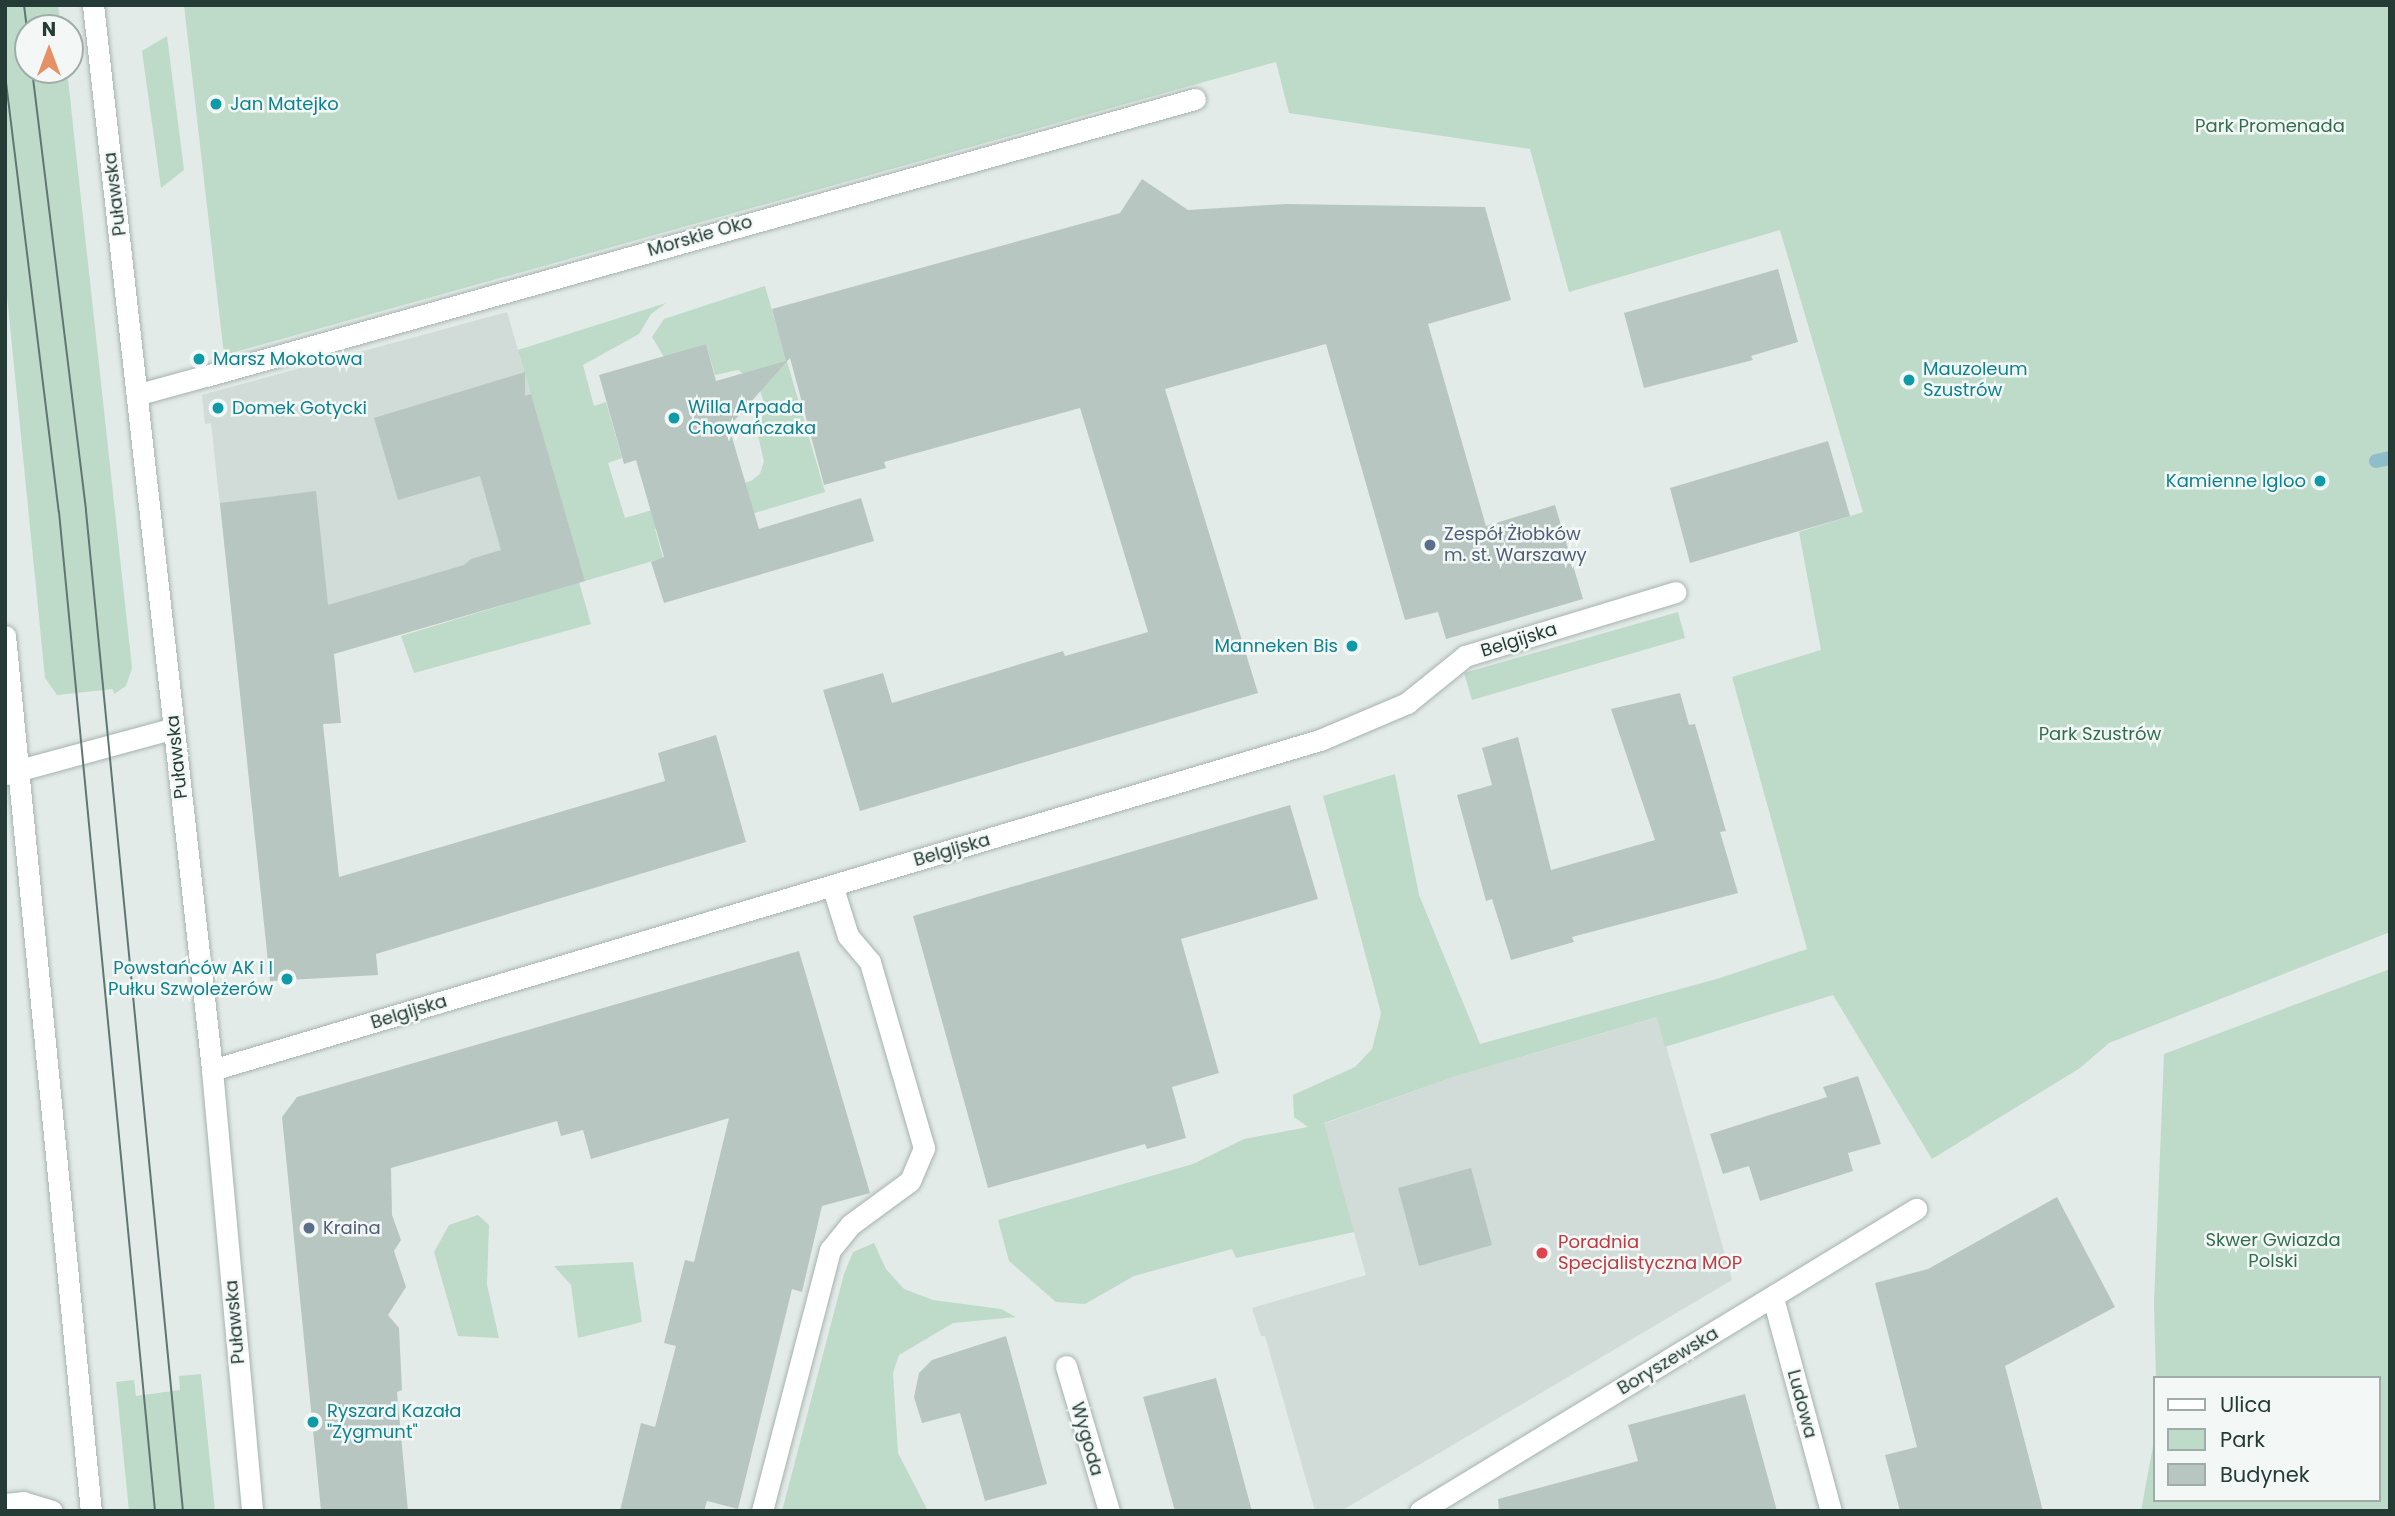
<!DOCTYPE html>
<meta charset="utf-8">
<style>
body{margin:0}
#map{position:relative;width:2395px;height:1516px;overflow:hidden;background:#e3ebe8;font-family:Poppins,sans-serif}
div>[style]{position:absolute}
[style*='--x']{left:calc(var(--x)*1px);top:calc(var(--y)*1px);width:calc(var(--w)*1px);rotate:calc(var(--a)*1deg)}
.built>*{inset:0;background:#d1dbd7}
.green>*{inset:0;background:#bedac8}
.stream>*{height:14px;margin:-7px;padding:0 7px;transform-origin:7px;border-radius:7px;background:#90bdcb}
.building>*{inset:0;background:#b8c6c1}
.roads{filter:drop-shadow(0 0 2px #a6b3af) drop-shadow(0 0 2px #a6b3af)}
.minor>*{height:21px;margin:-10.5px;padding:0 10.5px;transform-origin:10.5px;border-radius:10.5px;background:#fff}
.secondary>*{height:21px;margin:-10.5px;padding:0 10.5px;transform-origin:10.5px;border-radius:10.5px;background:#fff}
.tram>*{height:2px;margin:-1px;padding:0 1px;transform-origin:1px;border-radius:1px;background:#5f7672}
.dots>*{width:19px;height:19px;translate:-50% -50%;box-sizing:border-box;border:4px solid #f3f8f6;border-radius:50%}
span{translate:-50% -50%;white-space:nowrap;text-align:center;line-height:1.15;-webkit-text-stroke:5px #f3f8f6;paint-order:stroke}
.culture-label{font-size:18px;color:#0d838f}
.left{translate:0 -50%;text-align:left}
.right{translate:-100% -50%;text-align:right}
.park-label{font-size:18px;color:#326e4e}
.street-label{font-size:18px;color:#243b36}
.service-label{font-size:18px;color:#4e5e75}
.health-label{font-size:18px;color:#be3a42}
.frame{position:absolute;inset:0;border:7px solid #243b36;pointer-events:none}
.legend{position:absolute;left:2153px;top:1376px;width:228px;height:126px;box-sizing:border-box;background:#f3f8f6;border:2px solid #a0aca9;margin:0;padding:9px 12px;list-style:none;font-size:21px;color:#243b36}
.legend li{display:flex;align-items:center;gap:14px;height:35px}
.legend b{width:35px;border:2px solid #a0aca9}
.north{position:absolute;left:14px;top:14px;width:70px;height:70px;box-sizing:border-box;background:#f3f8f6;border:2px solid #a0aca9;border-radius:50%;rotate:0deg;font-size:19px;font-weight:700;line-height:28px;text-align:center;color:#243b36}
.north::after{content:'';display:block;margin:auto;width:24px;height:32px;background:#e59067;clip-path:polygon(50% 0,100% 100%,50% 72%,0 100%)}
</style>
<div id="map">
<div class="built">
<div style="clip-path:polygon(507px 312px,585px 581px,239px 680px,211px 423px,205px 424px,202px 395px)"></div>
<div style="clip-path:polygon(1658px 1017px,1732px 1280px,1341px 1511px,1315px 1511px,1265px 1336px,1261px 1336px,1252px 1308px,1366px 1275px,1323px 1124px,1456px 1076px)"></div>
</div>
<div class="green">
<div style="clip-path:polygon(5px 5px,58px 5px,61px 28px,28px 28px,28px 70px,67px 70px,132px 668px,126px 686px,114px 694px,113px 689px,57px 695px,45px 678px,5px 275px)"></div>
<div style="clip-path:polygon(184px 5px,2390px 5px,2390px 932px,2109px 1043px,2080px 1068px,1932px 1159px,1833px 995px,1665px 1047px,1657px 1017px,1456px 1076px,1324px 1123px,1354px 1232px,1236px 1258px,1232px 1249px,1134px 1276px,1085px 1304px,1056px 1302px,1009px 1261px,998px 1220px,1193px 1164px,1244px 1139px,1308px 1127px,1294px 1117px,1293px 1095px,1355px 1067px,1372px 1049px,1381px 1013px,1323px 796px,1395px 774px,1419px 895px,1480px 1044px,1720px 978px,1807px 949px,1732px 677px,1821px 650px,1799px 532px,1863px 512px,1780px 230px,1569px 292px,1530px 149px,1289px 113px,1276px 62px,224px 355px)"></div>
<div style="clip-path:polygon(167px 36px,184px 170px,161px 188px,142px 51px)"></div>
<div style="clip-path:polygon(765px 286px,825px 492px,748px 515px,744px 502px,655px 529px,663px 558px,585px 581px,518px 350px,666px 303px,651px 314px,639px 334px,583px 365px,594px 406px,606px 402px,622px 458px,608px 463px,625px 518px,751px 481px,760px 474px,764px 461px,756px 427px,765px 406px,758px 384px,738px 370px,715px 375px,706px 344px,664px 357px,652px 337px,664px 319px)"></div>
<div style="clip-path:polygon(579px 582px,591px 624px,414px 673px,401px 636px)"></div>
<div style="clip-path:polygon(1678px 612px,1685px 638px,1472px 700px,1464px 673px)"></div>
<div style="clip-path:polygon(2390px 969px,2390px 1511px,2141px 1511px,2155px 1435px,2155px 1500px,2379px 1500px,2379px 1378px,2156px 1378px,2154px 1303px,2164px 1054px)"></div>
<div style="clip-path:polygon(478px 1215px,489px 1225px,487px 1285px,499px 1338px,458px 1336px,434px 1252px,449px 1225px)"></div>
<div style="clip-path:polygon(874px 1243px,886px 1269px,904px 1289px,933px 1300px,1001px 1309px,1016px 1317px,953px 1323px,899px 1355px,893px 1373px,898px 1453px,928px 1511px,782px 1511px,844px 1274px,853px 1252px)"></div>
<div style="clip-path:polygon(633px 1262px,642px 1322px,578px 1338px,571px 1285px,554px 1266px)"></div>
<div style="clip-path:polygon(201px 1374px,215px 1511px,129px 1511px,116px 1382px,134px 1380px,136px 1396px,180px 1390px,179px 1376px)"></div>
</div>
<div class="stream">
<div style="--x:2376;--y:461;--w:14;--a:-12"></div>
</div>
<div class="building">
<div style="clip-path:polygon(1142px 179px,1188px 210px,1286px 204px,1485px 207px,1511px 300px,1428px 324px,1486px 526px,1555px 505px,1583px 599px,1446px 639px,1438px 612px,1405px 620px,1326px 344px,1165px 389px,1258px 693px,860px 811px,823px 690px,883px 673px,892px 703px,1063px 651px,1065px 656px,1148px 632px,1080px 408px,884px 462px,886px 468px,824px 485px,790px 358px,734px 421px,736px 432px,731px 434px,759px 529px,861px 498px,874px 541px,664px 603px,651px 562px,664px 557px,636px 460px,624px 464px,599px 375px,706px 344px,716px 381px,786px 361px,772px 309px,1120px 213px)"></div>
<div style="clip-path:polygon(1778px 269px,1798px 342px,1751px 356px,1753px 360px,1644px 388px,1624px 313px)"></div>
<div style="clip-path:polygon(525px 372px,525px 396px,531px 394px,585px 581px,334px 654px,341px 723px,323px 724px,339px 877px,665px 781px,658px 753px,716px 735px,746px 842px,376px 954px,378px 975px,270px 981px,220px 503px,316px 491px,328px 605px,464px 565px,471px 559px,501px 550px,480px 476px,398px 500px,374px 418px)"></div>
<div style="clip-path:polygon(1828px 441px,1850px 516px,1690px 563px,1670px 488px)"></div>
<div style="clip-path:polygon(1680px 693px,1689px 725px,1695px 724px,1726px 831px,1720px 832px,1738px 893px,1572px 937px,1574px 942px,1511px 960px,1492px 899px,1486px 901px,1457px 795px,1492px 785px,1482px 748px,1518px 737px,1551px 870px,1655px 840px,1611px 709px)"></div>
<div style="clip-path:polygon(1290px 805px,1318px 899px,1181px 939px,1219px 1073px,1172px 1087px,1186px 1138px,1147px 1149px,1145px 1144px,988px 1188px,913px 916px)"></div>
<div style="clip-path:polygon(799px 951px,870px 1193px,822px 1206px,802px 1292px,792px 1289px,738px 1509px,707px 1501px,704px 1511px,620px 1511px,641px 1423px,655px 1427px,676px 1346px,664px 1343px,685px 1260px,694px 1262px,729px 1118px,591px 1159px,583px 1130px,561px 1136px,557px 1121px,391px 1168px,392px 1215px,401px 1240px,394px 1251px,406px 1287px,388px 1315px,399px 1328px,402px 1390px,397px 1392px,408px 1511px,321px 1511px,282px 1117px,297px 1097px)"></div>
<div style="clip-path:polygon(1858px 1076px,1881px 1144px,1848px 1153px,1853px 1171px,1760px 1201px,1749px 1166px,1723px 1174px,1710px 1134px,1827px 1097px,1823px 1087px)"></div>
<div style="clip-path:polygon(1471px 1168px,1492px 1245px,1419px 1266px,1398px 1188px)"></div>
<div style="clip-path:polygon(2057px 1197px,2115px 1307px,2005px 1366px,2043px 1511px,1900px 1511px,1885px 1455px,1917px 1447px,1875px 1283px,1928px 1269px)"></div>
<div style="clip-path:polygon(1006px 1336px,1047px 1484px,985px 1501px,960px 1413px,922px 1423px,914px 1397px,919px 1373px,932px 1360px)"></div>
<div style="clip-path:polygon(1216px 1378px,1252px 1511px,1175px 1511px,1143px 1397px)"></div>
<div style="clip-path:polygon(1745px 1394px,1777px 1511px,1499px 1511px,1498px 1499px,1638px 1461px,1628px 1425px)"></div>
</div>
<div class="roads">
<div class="minor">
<div style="--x:206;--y:376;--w:1027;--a:-15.65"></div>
<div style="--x:139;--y:394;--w:64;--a:-15.3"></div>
<div style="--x:5;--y:774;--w:175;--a:-15.2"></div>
<div style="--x:212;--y:1070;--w:1156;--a:-16.59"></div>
<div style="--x:1320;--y:740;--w:95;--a:-23"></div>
<div style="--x:1407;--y:703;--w:75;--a:-39"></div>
<div style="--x:1465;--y:656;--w:220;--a:-16.9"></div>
<div style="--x:1773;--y:1298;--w:221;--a:74.8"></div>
<div style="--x:1066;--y:1366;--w:151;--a:73.5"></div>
<div style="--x:5;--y:1504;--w:18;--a:-6"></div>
<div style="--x:23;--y:1502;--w:30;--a:17"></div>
<div style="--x:762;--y:1511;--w:270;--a:-75.4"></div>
<div style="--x:830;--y:1250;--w:32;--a:-51"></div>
<div style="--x:850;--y:1225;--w:74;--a:-36.3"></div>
<div style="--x:910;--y:1181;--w:36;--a:-67"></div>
<div style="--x:924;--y:1148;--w:194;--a:-106.2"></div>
<div style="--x:870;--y:962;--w:34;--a:-130"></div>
<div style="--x:848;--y:936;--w:53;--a:-107.4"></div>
<div style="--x:1420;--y:1511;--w:581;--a:-31.34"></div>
</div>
<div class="secondary">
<div style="--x:93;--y:5;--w:1072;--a:83.62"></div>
<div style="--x:212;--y:1070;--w:443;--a:84.8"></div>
<div style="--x:5;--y:636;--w:879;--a:84.39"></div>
</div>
</div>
<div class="tram">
<div style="--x:24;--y:5;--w:31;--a:83"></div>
<div style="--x:32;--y:70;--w:444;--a:83"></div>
<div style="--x:86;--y:511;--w:1005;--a:84.46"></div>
<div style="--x:5;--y:74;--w:441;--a:83"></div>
<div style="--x:59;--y:512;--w:1004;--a:84.51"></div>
</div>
<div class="dots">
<div style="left:216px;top:104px;background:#0f9aa8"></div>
<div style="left:199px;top:359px;background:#0f9aa8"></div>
<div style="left:1909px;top:380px;background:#0f9aa8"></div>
<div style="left:218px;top:408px;background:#0f9aa8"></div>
<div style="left:674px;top:418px;background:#0f9aa8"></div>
<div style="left:2320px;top:481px;background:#0f9aa8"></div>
<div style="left:1430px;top:545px;background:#5c6f8a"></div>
<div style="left:1352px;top:646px;background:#0f9aa8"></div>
<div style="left:287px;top:979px;background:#0f9aa8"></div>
<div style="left:309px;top:1228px;background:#5c6f8a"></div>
<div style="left:1542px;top:1253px;background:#e0444e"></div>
<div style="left:313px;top:1422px;background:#0f9aa8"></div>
</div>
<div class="culture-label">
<span class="left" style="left:230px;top:104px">Jan Matejko</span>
<span class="left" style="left:213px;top:359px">Marsz Mokotowa</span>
<span class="left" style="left:1923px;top:380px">Mauzoleum<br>Szustrów</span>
<span class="left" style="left:232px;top:408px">Domek Gotycki</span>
<span class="left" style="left:688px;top:418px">Willa Arpada<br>Chowańczaka</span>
<span class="right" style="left:2306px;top:481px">Kamienne Igloo</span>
<span class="right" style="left:1338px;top:646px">Manneken Bis</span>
<span class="right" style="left:273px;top:979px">Powstańców AK i I<br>Pułku Szwoleżerów</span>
<span class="left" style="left:327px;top:1422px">Ryszard Kazała<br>"Zygmunt"</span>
</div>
<div class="park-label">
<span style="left:2270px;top:126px">Park Promenada</span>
<span style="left:2100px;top:734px">Park Szustrów</span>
<span style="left:2273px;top:1251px">Skwer Gwiazda<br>Polski</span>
</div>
<div class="street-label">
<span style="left:115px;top:194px;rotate:-97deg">Puławska</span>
<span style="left:700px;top:236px;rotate:-16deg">Morskie Oko</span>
<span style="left:1519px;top:640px;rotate:-17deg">Belgijska</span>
<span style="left:177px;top:757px;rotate:-96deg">Puławska</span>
<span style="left:952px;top:850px;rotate:-16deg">Belgijska</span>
<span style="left:409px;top:1012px;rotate:-17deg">Belgijska</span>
<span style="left:235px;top:1322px;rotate:-95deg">Puławska</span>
<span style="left:1668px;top:1361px;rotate:-31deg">Boryszewska</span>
<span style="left:1802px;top:1404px;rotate:75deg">Ludowa</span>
<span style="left:1087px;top:1439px;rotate:74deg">Wygoda</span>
</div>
<div class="service-label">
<span class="left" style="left:1444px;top:545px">Zespół Żłobków<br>m. st. Warszawy</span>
<span class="left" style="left:323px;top:1228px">Kraina</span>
</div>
<div class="health-label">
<span class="left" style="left:1558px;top:1253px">Poradnia<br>Specjalistyczna MOP</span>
</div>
<div class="frame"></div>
<ul class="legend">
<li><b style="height:9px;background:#fff"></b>Ulica</li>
<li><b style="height:19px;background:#bedac8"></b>Park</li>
<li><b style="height:19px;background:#b8c6c1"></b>Budynek</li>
</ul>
<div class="north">N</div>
</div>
